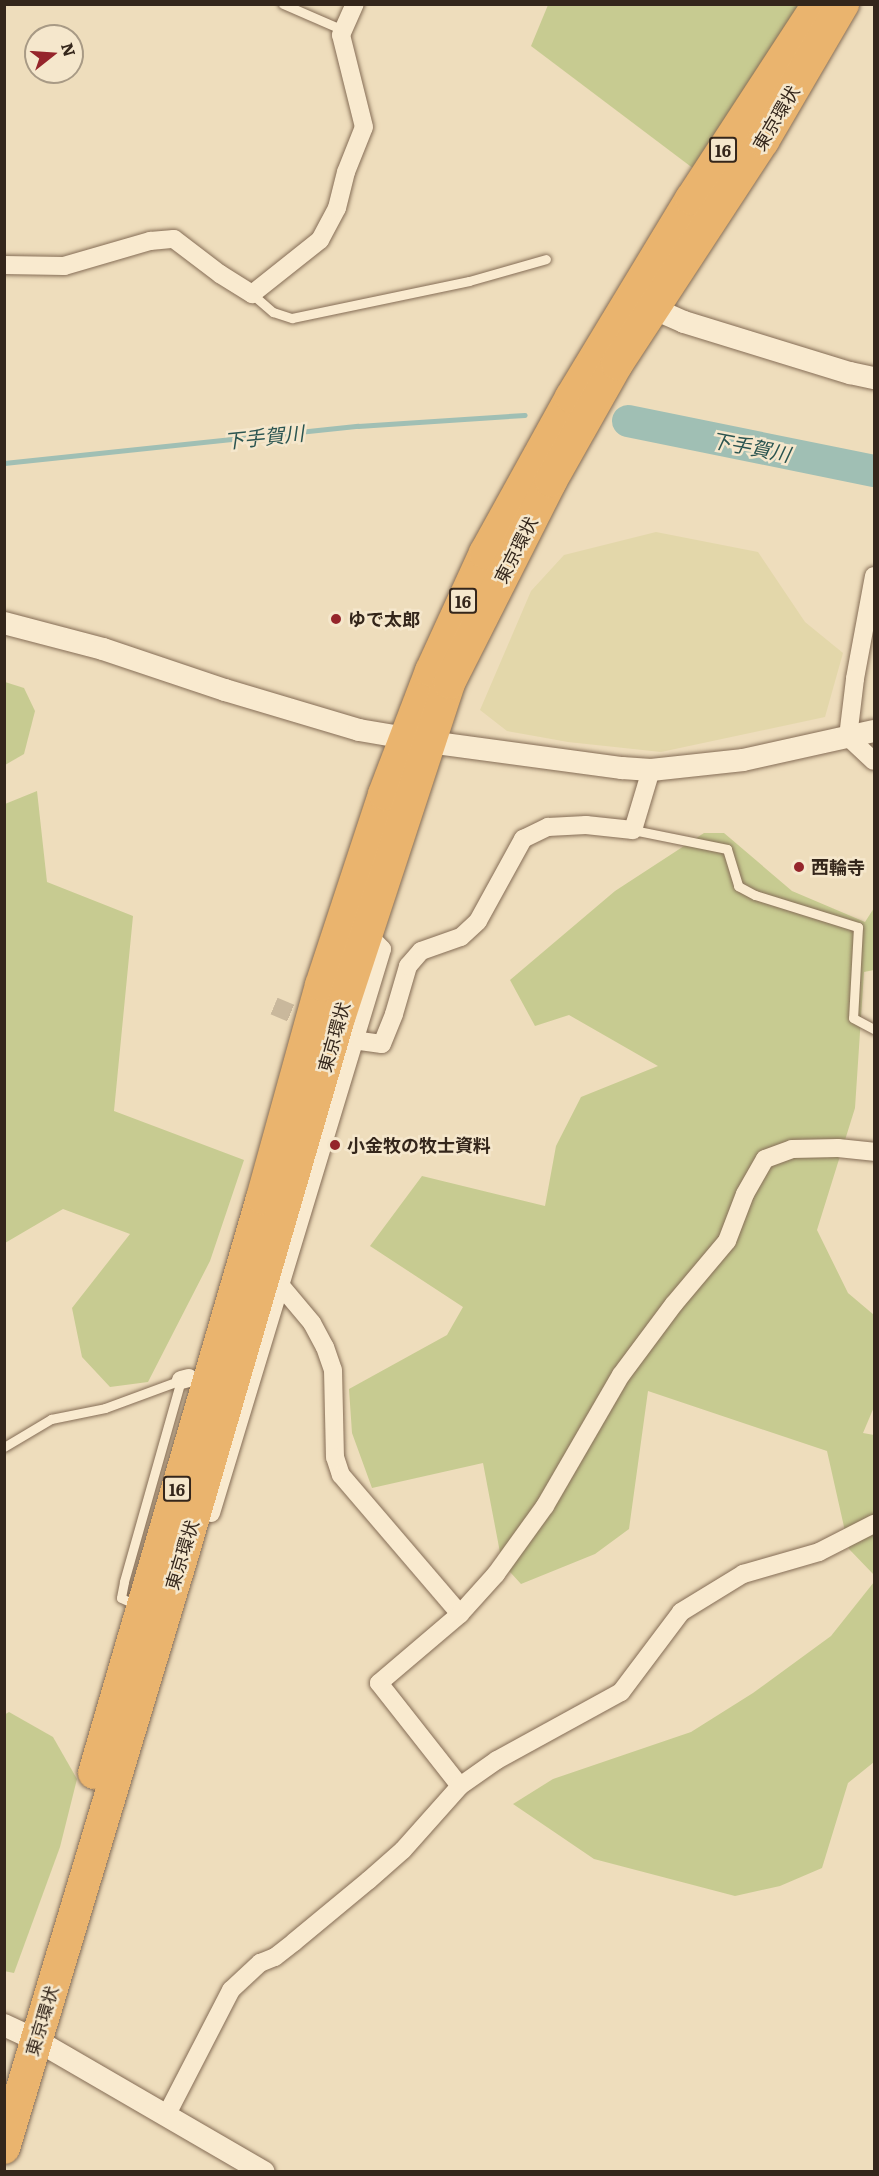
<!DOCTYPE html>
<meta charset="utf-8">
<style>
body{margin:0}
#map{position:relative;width:879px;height:2176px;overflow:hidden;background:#eeddbc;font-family:Literata,"Noto Sans JP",serif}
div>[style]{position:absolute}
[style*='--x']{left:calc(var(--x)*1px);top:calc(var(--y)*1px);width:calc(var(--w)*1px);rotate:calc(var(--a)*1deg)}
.farmland>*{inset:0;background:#e3d7aa}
.green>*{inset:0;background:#c7cb91}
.stream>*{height:5px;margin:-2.5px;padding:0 2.5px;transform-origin:2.5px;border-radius:2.5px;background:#a0bfb4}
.river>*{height:32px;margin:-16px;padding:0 16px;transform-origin:16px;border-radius:16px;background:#a0bfb4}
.minor-tunnel>*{height:18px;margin-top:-9px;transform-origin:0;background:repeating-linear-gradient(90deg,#c9b89c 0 18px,transparent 0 27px)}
.roads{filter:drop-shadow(0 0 2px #856d56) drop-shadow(0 0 2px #856d56)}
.service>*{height:9px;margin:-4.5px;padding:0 4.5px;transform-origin:4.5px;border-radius:4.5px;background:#f9eacf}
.minor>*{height:18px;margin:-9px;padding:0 9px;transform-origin:9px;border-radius:9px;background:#f9eacf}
.tertiary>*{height:22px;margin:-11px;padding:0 11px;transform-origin:11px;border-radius:11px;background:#f9eacf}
.trunk>*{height:32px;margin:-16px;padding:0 16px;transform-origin:16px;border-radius:16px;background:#eab46e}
.dots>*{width:16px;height:16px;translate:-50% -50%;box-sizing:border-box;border:3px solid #f5e7cc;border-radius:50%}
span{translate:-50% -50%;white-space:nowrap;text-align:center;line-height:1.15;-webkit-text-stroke:5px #f5e7cc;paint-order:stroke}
.shield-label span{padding:2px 4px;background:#f5e7cc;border:2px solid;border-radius:4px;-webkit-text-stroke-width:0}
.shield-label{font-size:16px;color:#34261b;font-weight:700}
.street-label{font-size:18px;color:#34261b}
.poi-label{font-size:18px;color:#34261b;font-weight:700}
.left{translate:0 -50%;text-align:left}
.water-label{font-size:20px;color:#2a5450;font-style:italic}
.frame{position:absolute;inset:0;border:6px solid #34261b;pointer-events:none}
.north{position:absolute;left:24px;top:24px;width:60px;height:60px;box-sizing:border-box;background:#f5e7cc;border:2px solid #a89a85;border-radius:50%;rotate:73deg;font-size:16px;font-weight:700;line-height:24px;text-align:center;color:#34261b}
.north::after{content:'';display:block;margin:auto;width:21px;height:27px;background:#95252b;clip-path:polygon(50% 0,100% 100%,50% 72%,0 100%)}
</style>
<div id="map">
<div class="farmland">
<div style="clip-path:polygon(656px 532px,758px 552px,805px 622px,843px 653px,825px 717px,661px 752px,568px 742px,507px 731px,480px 710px,531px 591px,564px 555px)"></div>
</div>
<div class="green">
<div style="clip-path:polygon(548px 5px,801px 5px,694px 169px,531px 46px)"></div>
<div style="clip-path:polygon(5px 682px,24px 688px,35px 711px,24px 754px,5px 765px)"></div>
<div style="clip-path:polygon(37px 791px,47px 882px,133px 916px,114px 1111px,244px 1160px,210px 1261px,148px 1382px,110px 1387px,82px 1357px,72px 1308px,130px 1234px,63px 1209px,5px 1243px,5px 804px)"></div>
<div style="clip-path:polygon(704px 833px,724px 833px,792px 891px,865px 922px,874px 908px,874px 970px,864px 972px,855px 1108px,817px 1230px,848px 1293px,874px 1315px,874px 1407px,863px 1433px,874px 1435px,874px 1575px,849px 1549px,827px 1451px,648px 1391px,629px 1529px,595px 1554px,521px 1584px,502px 1563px,483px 1463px,372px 1488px,352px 1433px,349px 1389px,447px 1335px,463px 1307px,370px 1246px,422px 1176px,545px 1206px,556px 1146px,581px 1097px,658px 1066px,569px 1015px,535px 1026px,510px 980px,615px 891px)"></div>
<div style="clip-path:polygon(874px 1582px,874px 1762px,848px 1783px,822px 1868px,780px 1886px,735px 1896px,594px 1859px,513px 1804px,553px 1779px,691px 1732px,753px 1693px,831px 1636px)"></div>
<div style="clip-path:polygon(9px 1712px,53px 1737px,77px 1779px,60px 1847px,14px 1973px,4px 1971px,4px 1715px)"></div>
</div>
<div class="stream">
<div style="--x:4;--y:463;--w:356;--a:-6"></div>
<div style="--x:358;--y:426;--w:167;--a:-3.8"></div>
</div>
<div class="river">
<div style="--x:628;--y:421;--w:251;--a:11.5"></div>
</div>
<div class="minor-tunnel">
<div style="--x:274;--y:1006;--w:49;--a:22.9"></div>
</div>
<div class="roads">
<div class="service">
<div style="--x:283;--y:4;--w:65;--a:23.4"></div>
<div style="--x:252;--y:294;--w:28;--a:41"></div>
<div style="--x:273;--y:312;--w:20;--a:18"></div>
<div style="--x:292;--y:318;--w:181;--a:-11.8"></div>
<div style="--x:469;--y:281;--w:80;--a:-15.9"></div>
<div style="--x:633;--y:830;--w:96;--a:11.4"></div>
<div style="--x:727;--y:849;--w:39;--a:73"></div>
<div style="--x:738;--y:886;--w:19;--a:28"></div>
<div style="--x:755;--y:895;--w:108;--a:17.3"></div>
<div style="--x:858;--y:927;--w:91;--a:93.1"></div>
<div style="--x:853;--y:1018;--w:24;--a:28"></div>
<div style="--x:4;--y:1447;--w:55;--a:-30.8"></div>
<div style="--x:51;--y:1419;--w:55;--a:-11.5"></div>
<div style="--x:105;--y:1408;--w:81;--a:-20.2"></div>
<div style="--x:181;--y:1380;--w:210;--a:105.8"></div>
<div style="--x:124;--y:1582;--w:16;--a:101"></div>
<div style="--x:121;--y:1598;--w:20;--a:24"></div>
</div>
<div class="minor">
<div style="--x:4;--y:265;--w:60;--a:1"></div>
<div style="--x:64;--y:266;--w:90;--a:-16.2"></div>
<div style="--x:150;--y:241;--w:24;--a:-5"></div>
<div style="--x:174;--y:239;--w:58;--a:37.3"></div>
<div style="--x:220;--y:274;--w:38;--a:32"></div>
<div style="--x:252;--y:294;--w:87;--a:-38.5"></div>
<div style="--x:320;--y:240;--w:36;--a:-62"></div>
<div style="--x:337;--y:208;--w:37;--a:-76"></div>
<div style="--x:346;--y:172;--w:48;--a:-68.2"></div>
<div style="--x:364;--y:127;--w:95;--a:-104"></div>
<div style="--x:341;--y:35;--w:34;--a:-66"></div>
<div style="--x:874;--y:576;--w:105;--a:100.5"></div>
<div style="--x:855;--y:679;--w:58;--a:96.9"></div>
<div style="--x:848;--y:737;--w:35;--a:43"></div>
<div style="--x:353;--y:1040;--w:29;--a:8"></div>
<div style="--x:382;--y:1044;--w:32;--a:-68"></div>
<div style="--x:394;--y:1014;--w:50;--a:-73.7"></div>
<div style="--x:408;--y:966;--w:20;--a:-49"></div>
<div style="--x:421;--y:951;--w:42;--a:-19.3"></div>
<div style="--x:461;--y:937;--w:23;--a:-43"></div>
<div style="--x:478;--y:921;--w:94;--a:-61.2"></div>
<div style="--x:523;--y:839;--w:28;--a:-26"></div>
<div style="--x:548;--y:827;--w:38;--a:-3"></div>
<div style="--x:586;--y:825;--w:47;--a:6.1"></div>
<div style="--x:633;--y:830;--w:63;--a:-73.3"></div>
<div style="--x:281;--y:1286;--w:48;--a:50"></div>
<div style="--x:312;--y:1323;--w:27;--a:62"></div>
<div style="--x:325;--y:1347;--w:24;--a:71"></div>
<div style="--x:333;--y:1370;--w:87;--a:88.7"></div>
<div style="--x:335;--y:1457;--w:19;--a:72"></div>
<div style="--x:341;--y:1475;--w:183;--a:49.4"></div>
<div style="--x:181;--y:1380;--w:8;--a:-14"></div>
<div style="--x:211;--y:1513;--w:589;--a:-73.13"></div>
<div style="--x:382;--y:949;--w:24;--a:-135"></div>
<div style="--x:460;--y:1786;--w:131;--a:-128.2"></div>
<div style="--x:379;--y:1683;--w:106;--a:-40.4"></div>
<div style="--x:460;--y:1614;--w:54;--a:-48"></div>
<div style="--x:496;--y:1574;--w:84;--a:-54.2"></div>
<div style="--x:545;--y:1506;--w:151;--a:-59.9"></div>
<div style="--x:621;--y:1375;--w:89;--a:-53.3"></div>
<div style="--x:674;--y:1304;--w:82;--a:-49.9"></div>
<div style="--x:727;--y:1241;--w:50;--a:-69"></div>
<div style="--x:745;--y:1194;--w:40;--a:-60.3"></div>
<div style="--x:765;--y:1159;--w:29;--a:-20"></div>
<div style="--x:792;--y:1149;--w:46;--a:-1.2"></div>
<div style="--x:838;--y:1148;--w:36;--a:6"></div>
<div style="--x:166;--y:2116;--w:142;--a:-62.7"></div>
<div style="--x:231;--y:1990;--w:40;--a:-43"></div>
<div style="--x:260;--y:1963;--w:16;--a:-22"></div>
<div style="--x:275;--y:1957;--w:24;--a:-38"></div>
<div style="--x:294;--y:1942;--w:97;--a:-39.6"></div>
<div style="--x:369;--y:1880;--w:45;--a:-41.4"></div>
<div style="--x:403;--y:1850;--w:86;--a:-48.3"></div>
<div style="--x:460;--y:1786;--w:45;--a:-35.1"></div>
<div style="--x:497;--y:1760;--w:141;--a:-28.7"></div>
<div style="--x:621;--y:1692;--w:100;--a:-53.1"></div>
<div style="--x:681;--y:1612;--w:73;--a:-31.5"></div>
<div style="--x:743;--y:1574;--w:79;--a:-16.1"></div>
<div style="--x:819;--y:1552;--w:62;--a:-27"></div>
</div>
<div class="tertiary">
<div style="--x:641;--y:303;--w:47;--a:23.8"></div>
<div style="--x:684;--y:322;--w:174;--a:17.1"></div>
<div style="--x:850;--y:373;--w:25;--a:12"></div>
<div style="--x:4;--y:623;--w:102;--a:14.7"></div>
<div style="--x:103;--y:649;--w:129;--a:18.6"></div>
<div style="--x:225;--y:690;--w:140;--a:16.6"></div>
<div style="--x:359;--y:730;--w:71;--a:9.7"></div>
<div style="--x:429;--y:742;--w:195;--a:7.7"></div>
<div style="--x:622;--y:768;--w:29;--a:4"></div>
<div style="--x:651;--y:770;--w:93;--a:-6.2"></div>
<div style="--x:743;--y:760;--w:134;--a:-12.5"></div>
<div style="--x:4;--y:2025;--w:35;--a:25"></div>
<div style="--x:36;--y:2040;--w:263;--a:30.1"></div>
</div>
<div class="trunk">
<div style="--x:94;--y:1773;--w:599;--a:-73.71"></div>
<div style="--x:262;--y:1198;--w:221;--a:-74.5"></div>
<div style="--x:321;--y:985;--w:201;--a:-71.7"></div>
<div style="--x:384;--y:794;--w:132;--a:-69.1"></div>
<div style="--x:431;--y:671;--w:130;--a:-65.4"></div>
<div style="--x:485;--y:553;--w:178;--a:-61.1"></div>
<div style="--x:571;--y:397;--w:232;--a:-58.8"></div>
<div style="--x:691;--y:199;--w:233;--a:-56.9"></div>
<div style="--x:4;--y:2148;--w:620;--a:-73.23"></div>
<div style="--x:183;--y:1554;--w:558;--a:-73.77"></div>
<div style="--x:339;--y:1018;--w:353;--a:-71.8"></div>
<div style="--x:449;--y:683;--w:226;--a:-63.2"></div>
<div style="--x:551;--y:481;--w:134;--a:-60.6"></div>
<div style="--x:617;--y:364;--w:267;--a:-56.8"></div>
<div style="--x:763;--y:141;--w:159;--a:-59.7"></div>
</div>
</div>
<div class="dots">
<div style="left:336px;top:619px;background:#95252b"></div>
<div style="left:799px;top:867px;background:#95252b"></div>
<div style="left:335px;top:1145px;background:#95252b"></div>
</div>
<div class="shield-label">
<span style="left:723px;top:150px">16</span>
<span style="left:463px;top:601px">16</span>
<span style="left:177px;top:1489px">16</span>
</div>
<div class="street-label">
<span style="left:776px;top:118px;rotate:-59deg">東京環状</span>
<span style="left:516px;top:550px;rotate:-63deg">東京環状</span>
<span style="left:334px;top:1037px;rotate:-74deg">東京環状</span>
<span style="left:182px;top:1555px;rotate:-73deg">東京環状</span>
<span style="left:42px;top:2021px;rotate:-73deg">東京環状</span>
</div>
<div class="poi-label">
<span class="left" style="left:348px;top:619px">ゆで太郎</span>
<span class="left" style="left:811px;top:867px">西輪寺</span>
<span class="left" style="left:347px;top:1145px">小金牧の牧士資料</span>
</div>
<div class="water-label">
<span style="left:264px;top:436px;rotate:-6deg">下手賀川</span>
<span style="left:751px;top:446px;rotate:11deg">下手賀川</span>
</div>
<div class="frame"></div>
<div class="north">N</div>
</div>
